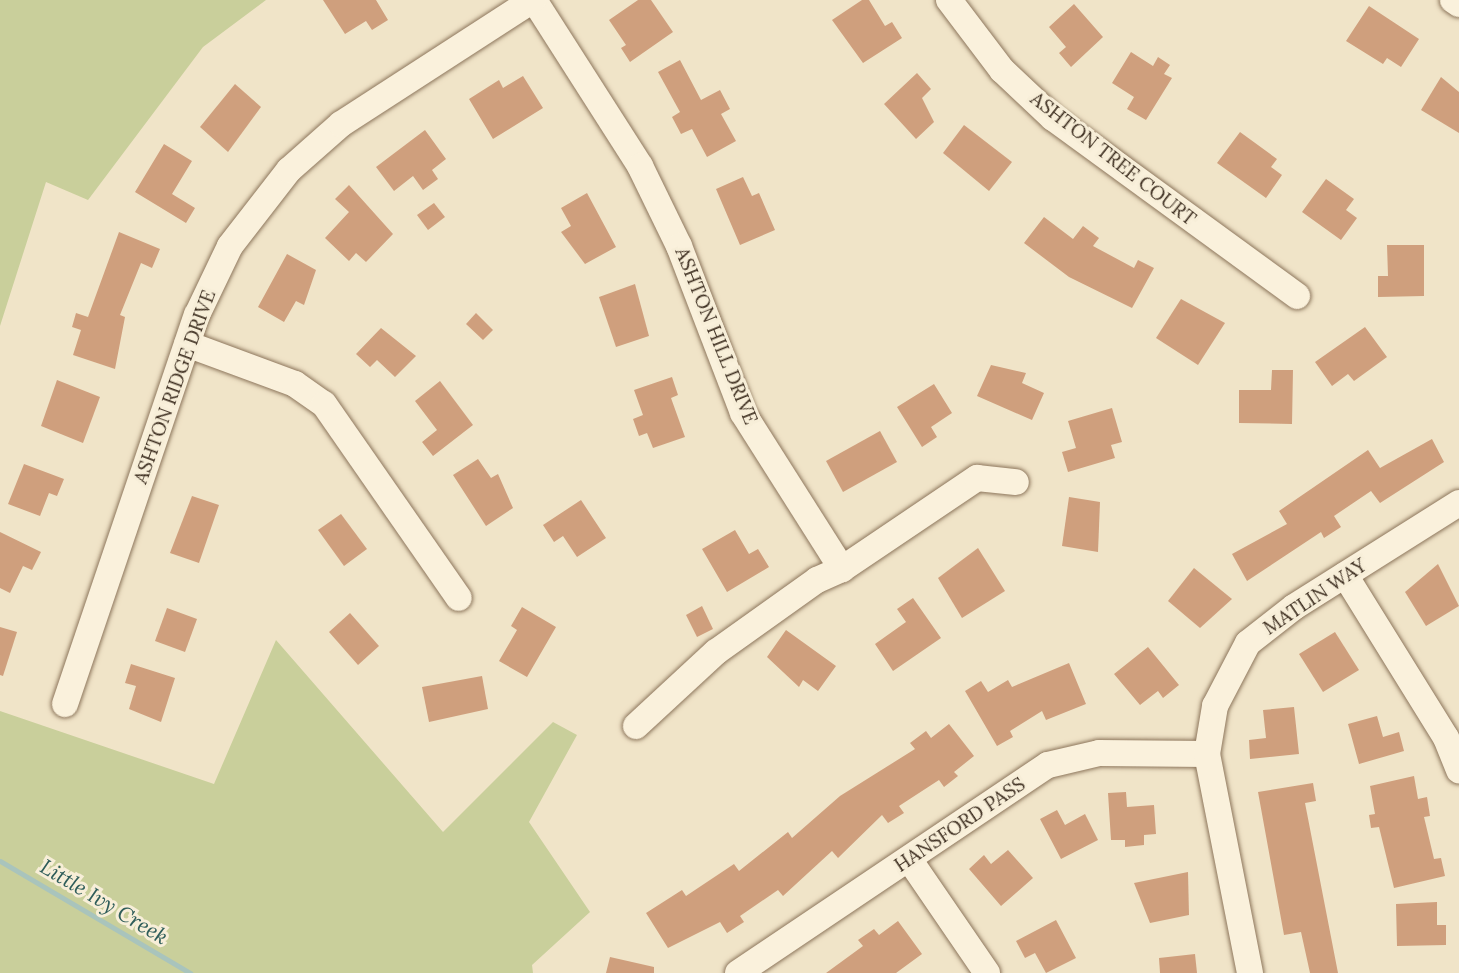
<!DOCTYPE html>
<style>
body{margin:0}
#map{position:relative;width:1459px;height:973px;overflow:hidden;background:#f0e4c8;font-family:Lora,serif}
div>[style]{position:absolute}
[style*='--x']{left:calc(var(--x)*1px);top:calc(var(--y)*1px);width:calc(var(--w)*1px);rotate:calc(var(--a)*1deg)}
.green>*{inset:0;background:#c9cf9b}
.stream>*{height:5px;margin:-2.5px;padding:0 2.5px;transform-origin:2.5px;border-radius:2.5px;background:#a9c4bc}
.building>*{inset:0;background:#cf9f7d}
.roads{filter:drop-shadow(0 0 2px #8d765c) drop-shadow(0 0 2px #8d765c)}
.minor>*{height:26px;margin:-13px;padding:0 13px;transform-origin:13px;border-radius:13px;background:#faf1dc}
span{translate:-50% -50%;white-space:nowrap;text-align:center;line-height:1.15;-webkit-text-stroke:6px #f7eed8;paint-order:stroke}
.street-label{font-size:19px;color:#3d2e20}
.water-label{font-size:21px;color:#2f5d5a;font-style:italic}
</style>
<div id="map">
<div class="green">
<div style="clip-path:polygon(0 0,266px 0,203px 47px,88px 200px,46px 182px,0 326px)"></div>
<div style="clip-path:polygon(276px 640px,443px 832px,553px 722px,577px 735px,529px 822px,590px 912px,532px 965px,533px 973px,0 973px,0 711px,214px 784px)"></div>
</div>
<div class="stream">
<div style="--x:0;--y:861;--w:221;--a:30.5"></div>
</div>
<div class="building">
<div style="clip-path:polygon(323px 0,376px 0,388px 20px,372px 30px,366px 21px,345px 34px)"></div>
<div style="clip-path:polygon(638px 0,651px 0,673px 32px,630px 62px,621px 48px,626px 45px,609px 20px)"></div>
<div style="clip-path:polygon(862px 0,869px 0,885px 26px,892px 22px,902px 38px,863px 63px,832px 20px)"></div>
<div style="clip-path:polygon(1074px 4px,1103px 37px,1071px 67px,1059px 53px,1066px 47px,1049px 27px)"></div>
<div style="clip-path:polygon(1369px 6px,1419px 39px,1401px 67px,1387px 58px,1383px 64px,1346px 41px)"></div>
<div style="clip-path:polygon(1131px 52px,1153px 66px,1158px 57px,1170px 65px,1164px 74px,1172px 78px,1146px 120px,1127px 109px,1134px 97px,1112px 83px)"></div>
<div style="clip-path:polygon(680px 60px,701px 100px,720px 90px,730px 109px,721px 114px,736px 141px,707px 157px,692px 129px,681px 134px,672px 117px,680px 112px,658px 72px)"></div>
<div style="clip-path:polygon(917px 73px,931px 89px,922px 98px,934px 122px,916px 139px,884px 104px)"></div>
<div style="clip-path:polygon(523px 76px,543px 108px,493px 139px,469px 99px,499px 80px,503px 88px)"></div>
<div style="clip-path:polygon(1441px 77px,1459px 92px,1459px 133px,1421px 110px)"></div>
<div style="clip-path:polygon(235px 84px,261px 107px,228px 152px,200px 127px)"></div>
<div style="clip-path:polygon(964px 125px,1012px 162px,989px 191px,943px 153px)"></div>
<div style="clip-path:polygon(425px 130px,446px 159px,432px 170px,438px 179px,423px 190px,413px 176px,394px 191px,376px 167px)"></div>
<div style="clip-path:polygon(1240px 132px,1277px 159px,1271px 167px,1282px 175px,1266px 198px,1217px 163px)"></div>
<div style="clip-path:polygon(164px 144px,192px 161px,172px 194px,195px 208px,186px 223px,135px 192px)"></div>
<div style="clip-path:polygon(743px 177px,752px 196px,759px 193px,775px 230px,740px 245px,716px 189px)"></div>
<div style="clip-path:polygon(1326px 179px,1354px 199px,1346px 210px,1357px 218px,1341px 240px,1302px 212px)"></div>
<div style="clip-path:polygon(349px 185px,393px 234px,366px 262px,356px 253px,349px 261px,325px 238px,349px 212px,335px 199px)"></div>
<div style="clip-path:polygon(587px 193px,616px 247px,585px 264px,561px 232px,571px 226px,561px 208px)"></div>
<div style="clip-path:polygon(434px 203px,445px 217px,428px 230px,417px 215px)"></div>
<div style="clip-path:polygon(1044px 217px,1073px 239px,1083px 226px,1099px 238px,1093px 246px,1134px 268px,1138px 260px,1154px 268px,1132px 308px,1069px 277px,1024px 243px)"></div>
<div style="clip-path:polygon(119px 232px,160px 249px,152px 268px,141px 263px,120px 315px,125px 317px,115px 369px,73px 355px,81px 330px,72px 327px,76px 313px,88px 317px)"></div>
<div style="clip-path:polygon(1387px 245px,1424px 245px,1424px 296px,1378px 297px,1378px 276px,1388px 276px)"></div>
<div style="clip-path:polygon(287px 254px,316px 270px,304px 305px,296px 301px,284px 322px,258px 307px)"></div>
<div style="clip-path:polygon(635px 284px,649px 336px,616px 347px,599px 297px)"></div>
<div style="clip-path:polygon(1181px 299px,1225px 323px,1198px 365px,1156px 338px)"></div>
<div style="clip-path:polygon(476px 313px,493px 330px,483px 340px,466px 324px)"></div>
<div style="clip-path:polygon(1365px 327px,1387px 357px,1354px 381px,1348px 374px,1332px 386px,1315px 362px)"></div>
<div style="clip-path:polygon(381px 328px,416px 356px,395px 377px,377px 360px,370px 367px,356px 354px)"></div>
<div style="clip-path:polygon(991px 365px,1026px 373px,1022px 383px,1044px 393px,1032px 420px,977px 396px)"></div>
<div style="clip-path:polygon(1272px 370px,1293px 370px,1292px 424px,1239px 423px,1239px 390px,1271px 390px)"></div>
<div style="clip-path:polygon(672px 377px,678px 395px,671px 398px,685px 437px,653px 448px,647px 433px,639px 436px,633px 419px,643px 415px,634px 390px)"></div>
<div style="clip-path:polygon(57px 380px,100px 397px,83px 443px,41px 426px)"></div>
<div style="clip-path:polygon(440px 381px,473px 425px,433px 456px,422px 442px,437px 430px,415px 401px)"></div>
<div style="clip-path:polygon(934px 384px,952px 413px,931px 427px,937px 437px,922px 447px,897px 407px)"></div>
<div style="clip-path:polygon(1112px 408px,1122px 442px,1111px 445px,1115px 458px,1068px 472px,1062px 452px,1076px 448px,1068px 421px)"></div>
<div style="clip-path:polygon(880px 431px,897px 462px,843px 492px,826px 461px)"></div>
<div style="clip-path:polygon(1432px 439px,1444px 462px,1380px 503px,1371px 491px,1334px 516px,1341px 527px,1324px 538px,1321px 532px,1247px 581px,1232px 554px,1287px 524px,1279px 511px,1368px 450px,1380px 468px)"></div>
<div style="clip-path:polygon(478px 459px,491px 478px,498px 474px,513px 508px,486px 526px,453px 475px)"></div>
<div style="clip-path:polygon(24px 464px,64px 479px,57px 496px,49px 493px,40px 516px,8px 504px)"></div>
<div style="clip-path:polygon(192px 496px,219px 505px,199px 563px,170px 553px)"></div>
<div style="clip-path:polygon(1069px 497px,1100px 502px,1098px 552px,1062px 546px)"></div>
<div style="clip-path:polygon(581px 500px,606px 538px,577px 557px,563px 536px,554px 542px,543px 525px)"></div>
<div style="clip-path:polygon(341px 514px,367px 549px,344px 566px,318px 530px)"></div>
<div style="clip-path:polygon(735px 530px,749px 554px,758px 549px,769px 567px,727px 592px,702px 549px)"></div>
<div style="clip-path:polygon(0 532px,41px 552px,32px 570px,23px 566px,10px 593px,0 588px)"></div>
<div style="clip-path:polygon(978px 548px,1005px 591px,962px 618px,938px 578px)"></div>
<div style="clip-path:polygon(1438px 564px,1459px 606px,1426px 626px,1405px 592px)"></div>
<div style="clip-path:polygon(1194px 568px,1232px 599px,1200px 628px,1168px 601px)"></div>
<div style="clip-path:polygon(913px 598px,941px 638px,893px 671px,875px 644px,906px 622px,897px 609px)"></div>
<div style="clip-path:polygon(702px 606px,713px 629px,697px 637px,686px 615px)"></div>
<div style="clip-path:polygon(522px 607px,556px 627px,527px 677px,499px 661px,517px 630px,511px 626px)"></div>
<div style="clip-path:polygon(167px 608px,197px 619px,185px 652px,155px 641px)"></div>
<div style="clip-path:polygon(350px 613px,379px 646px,358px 665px,329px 632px)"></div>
<div style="clip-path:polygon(0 627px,17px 632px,3px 676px,0 675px)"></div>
<div style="clip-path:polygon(786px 630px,836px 666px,818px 691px,803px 680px,799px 687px,767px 657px)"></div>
<div style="clip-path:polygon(1335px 632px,1359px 670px,1323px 692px,1299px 654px)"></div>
<div style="clip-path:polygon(1148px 647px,1179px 685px,1163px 698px,1158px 691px,1140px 705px,1114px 674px)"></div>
<div style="clip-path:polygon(1069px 663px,1086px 704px,1046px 720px,1042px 711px,1010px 731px,1013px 737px,997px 746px,965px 691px,981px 681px,988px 692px,1008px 680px,1012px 687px)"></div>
<div style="clip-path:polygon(131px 664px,175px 678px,161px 722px,129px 709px,136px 686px,125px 683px)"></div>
<div style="clip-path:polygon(482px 676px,488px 709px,429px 722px,422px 687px)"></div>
<div style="clip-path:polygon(1294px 707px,1299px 754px,1250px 759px,1249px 740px,1266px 738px,1263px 710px)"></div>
<div style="clip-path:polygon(1377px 716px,1383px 737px,1399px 732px,1404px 751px,1359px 764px,1348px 724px)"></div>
<div style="clip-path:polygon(949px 724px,974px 756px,954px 772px,958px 776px,944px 787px,939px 780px,899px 806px,904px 813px,888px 823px,882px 815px,838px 858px,832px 851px,783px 896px,778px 890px,740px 916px,744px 922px,727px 933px,720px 922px,668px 948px,646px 913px,682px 890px,686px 896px,734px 864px,739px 871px,788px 832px,792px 838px,840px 796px,915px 749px,910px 743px,926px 731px,931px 738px)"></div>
<div style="clip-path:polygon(1414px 776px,1418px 799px,1427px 797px,1430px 816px,1424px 817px,1434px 859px,1441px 858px,1445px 876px,1394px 888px,1379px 827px,1371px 828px,1369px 815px,1375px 814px,1370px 786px)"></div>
<div style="clip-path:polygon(1313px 783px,1316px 801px,1305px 803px,1338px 973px,1310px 973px,1301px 932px,1284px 935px,1258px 792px)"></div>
<div style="clip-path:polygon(1126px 792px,1127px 807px,1154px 805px,1156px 834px,1144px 835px,1144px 845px,1125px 847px,1125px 840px,1111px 840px,1108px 793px)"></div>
<div style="clip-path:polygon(1057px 810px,1065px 825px,1085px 814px,1098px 840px,1061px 859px,1040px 819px)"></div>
<div style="clip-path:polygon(1008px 850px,1033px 878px,1001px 906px,969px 869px,984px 855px,991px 864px)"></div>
<div style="clip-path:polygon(1188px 872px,1189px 915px,1150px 923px,1134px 883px)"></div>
<div style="clip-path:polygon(1437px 902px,1437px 925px,1446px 925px,1446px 945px,1397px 946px,1396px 904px)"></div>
<div style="clip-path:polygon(1056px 920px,1076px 958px,1046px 973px,1035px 953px,1025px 958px,1016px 941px)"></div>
<div style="clip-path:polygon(898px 921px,922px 954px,896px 973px,826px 973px,863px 946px,858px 940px,874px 929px,879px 935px)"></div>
<div style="clip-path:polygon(1195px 954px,1197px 973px,1160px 973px,1159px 958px)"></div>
<div style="clip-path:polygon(610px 957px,654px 967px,654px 973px,606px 973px)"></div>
</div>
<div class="roads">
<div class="minor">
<div style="--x:534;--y:0;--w:197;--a:57.4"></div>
<div style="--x:640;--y:166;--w:89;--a:64"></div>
<div style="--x:679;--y:246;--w:179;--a:69"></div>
<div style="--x:743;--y:413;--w:185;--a:57.6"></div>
<div style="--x:949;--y:0;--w:88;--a:52.9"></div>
<div style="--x:1002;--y:70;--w:70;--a:43.3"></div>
<div style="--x:1053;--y:118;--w:302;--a:36.1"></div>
<div style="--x:1453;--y:0;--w:7;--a:34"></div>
<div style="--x:187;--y:344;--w:115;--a:20.3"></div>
<div style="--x:295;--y:384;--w:35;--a:35"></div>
<div style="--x:324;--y:404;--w:236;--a:55.2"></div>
<div style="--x:1345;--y:575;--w:192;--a:58.2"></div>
<div style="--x:1446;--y:738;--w:35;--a:68"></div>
<div style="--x:65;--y:704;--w:411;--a:-71.3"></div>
<div style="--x:197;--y:315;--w:76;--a:-64.4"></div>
<div style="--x:230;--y:246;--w:96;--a:-52.2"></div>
<div style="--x:289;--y:170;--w:69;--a:-41.5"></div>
<div style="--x:341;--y:124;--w:229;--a:-32.9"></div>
<div style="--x:636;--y:726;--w:109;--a:-42.8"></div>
<div style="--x:716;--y:652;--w:124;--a:-35.5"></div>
<div style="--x:817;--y:580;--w:27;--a:-24"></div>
<div style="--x:842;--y:569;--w:163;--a:-34"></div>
<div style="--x:977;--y:478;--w:39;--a:6"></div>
<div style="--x:909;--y:859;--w:138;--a:55.6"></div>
<div style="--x:738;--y:973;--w:373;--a:-33.9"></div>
<div style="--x:1048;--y:765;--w:52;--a:-13.2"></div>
<div style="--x:1099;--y:753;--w:108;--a:0.5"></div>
<div style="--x:1250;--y:973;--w:223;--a:-101.1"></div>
<div style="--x:1207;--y:754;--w:49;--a:-80.5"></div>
<div style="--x:1215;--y:706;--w:71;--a:-62.4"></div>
<div style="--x:1248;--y:643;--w:58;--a:-38"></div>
<div style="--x:1294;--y:607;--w:195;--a:-32.2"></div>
</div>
</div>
<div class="street-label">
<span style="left:1113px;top:159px;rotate:38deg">ASHTON TREE COURT</span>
<span style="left:716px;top:336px;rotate:68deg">ASHTON HILL DRIVE</span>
<span style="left:175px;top:387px;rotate:-70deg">ASHTON RIDGE DRIVE</span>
<span style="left:1315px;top:597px;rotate:-34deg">MATLIN WAY</span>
<span style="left:960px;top:825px;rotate:-34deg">HANSFORD PASS</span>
</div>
<div class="water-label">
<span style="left:104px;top:902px;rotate:31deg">Little Ivy Creek</span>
</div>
</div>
